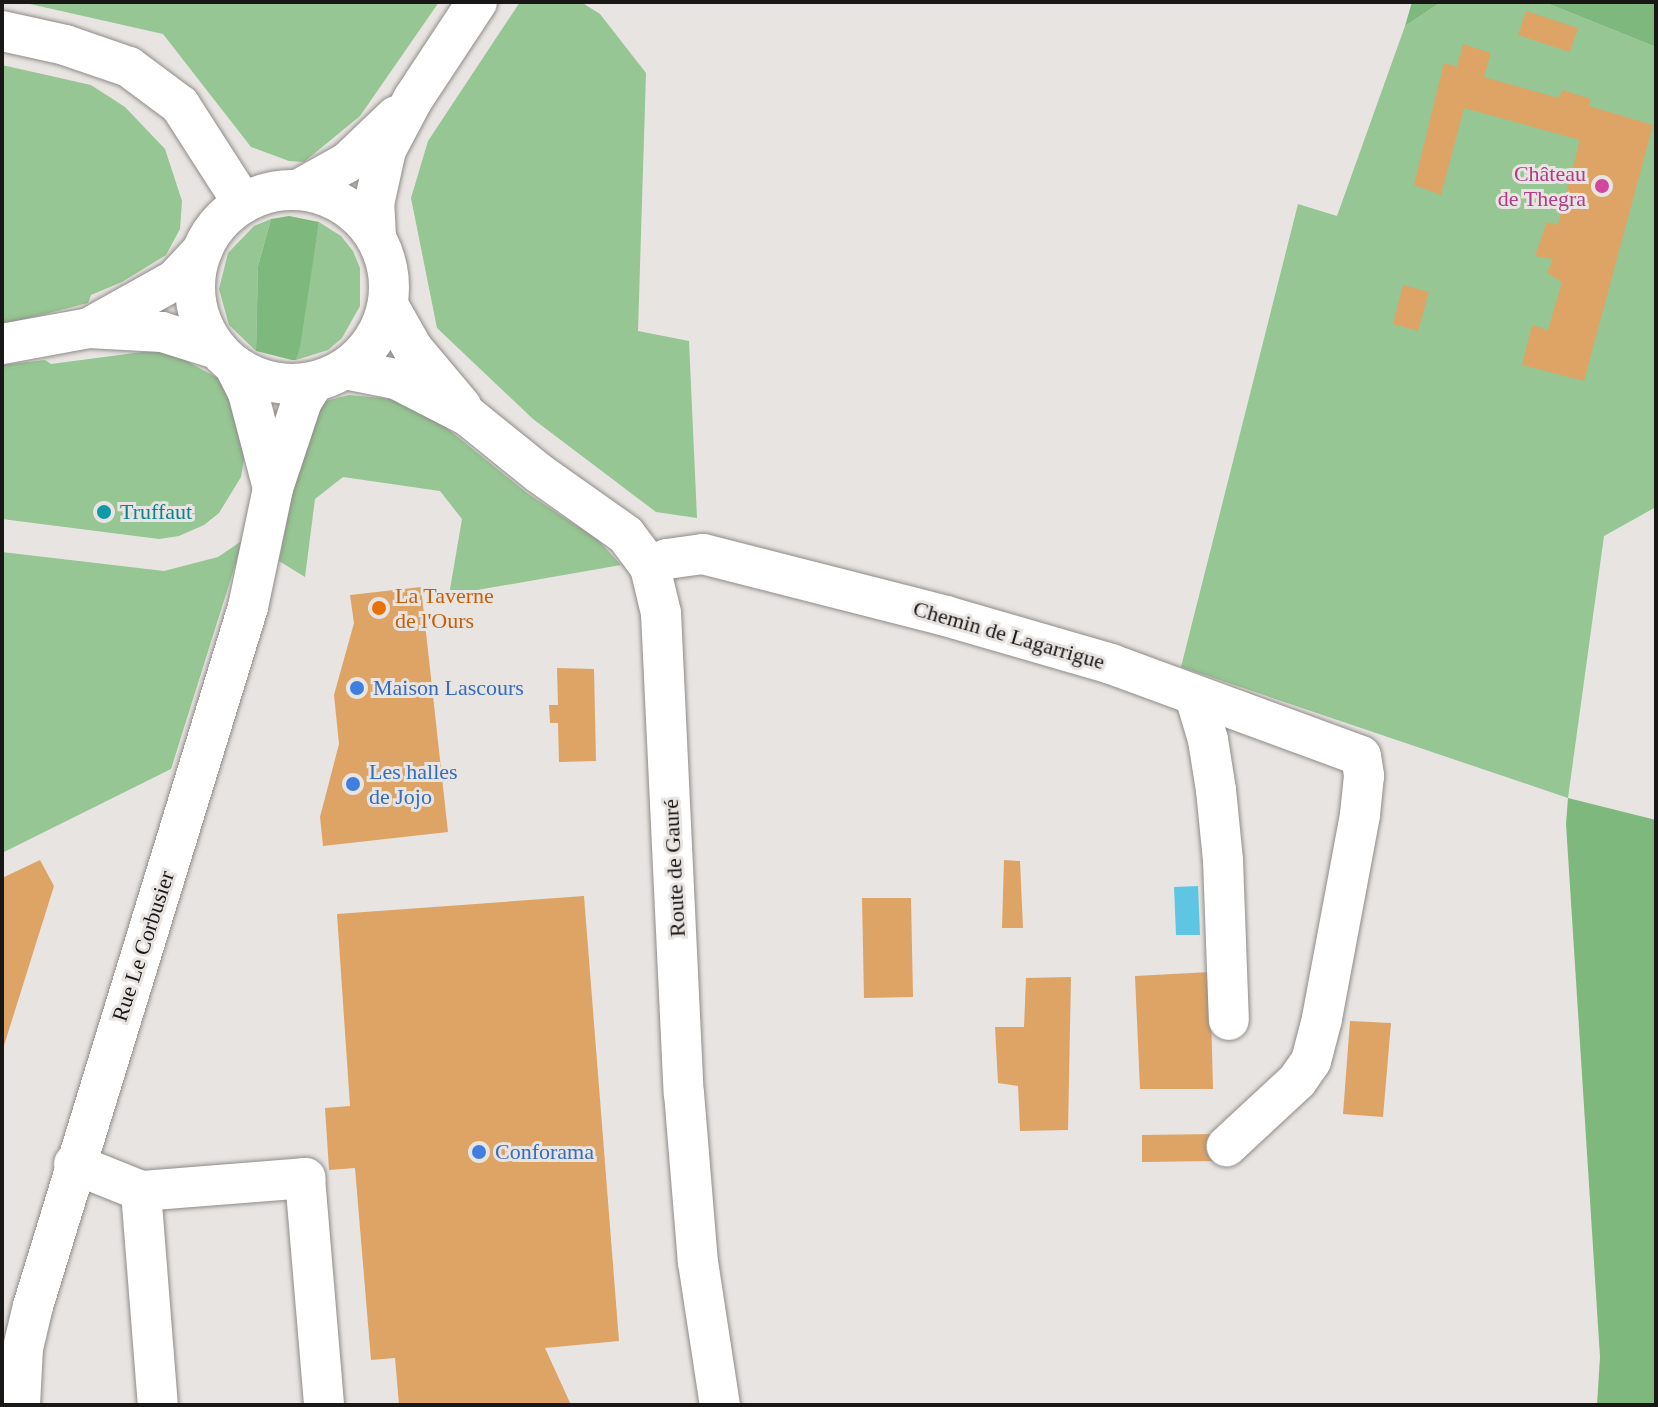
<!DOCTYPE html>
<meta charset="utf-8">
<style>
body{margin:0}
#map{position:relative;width:1658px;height:1407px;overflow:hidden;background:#e8e4e1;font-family:"Times New Roman",serif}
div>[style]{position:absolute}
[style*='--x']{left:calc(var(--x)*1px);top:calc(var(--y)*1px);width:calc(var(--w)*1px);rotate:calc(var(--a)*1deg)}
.green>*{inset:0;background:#96c693}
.forest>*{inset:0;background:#7fb87c}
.water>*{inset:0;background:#5ec6e2}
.building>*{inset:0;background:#dda466}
.roads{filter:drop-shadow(0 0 2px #8e8b88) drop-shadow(0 0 2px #8e8b88)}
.minor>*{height:40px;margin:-20px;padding:0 20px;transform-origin:20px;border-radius:20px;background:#fff}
.minor>.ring{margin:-20px;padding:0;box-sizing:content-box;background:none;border:40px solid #fff;border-radius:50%}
.dots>*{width:22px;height:22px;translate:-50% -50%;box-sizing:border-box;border:4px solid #e8e4e1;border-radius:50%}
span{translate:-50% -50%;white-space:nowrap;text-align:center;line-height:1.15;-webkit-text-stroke:6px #e8e4e1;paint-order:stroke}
.hotel-label{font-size:22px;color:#b23c85}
.right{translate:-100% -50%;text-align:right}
.culture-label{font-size:22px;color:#0d838f}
.left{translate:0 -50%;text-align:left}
.food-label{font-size:22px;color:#c56008}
.street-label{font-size:22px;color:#191817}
.shop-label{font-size:22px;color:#366cbe}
.frame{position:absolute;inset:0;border:4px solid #191817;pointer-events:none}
</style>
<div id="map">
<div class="green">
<div style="clip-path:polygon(21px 2px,439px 2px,360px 116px,304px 162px,289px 161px,251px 147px,163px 34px)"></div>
<div style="clip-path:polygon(520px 2px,581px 2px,600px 14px,646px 73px,638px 331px,689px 341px,697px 518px,656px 512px,533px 419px,437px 328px,411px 198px,428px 141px)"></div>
<div style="clip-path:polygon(1441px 2px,1544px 2px,1656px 47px,1656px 507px,1604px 536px,1568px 798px,1181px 667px,1298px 204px,1337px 216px,1405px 26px)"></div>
<div style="clip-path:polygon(2px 65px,91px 85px,125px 107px,165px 149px,182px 201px,180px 229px,166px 255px,122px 282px,91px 295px,88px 303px,2px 325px)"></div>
<div style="clip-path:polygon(271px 219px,258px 266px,256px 351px,229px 325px,219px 289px,228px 253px,254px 226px)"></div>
<div style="clip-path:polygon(319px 222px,341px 236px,353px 251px,360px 268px,360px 306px,342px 338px,328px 350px,296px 360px)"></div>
<div style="clip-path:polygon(165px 349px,221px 380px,237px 405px,235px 421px,246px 443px,244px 460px,241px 477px,219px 513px,204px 525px,179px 536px,159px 539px,2px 519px,2px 365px,45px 360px,51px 364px)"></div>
<div style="clip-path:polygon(349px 395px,392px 399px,427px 412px,527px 493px,598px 540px,621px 565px,449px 595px,462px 519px,440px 491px,343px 477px,315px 499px,305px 577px,279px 561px,296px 474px,322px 402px)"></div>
<div style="clip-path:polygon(243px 540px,171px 769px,2px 853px,2px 552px,164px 571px,218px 557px)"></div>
</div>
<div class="forest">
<div style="clip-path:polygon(1412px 2px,1441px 2px,1405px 26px)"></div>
<div style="clip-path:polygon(1544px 2px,1656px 2px,1656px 47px)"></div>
<div style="clip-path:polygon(289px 216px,319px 222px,300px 347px,296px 360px,292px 360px,256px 351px,258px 266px,271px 219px)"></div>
<div style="clip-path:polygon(1568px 798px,1656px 820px,1656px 1405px,1597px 1405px,1600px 1357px,1566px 824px)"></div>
</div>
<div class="water">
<div style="clip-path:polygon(1198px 886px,1200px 935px,1176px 935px,1174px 887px)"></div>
</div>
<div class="building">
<div style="clip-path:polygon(1526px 11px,1578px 28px,1570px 52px,1518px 35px)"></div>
<div style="clip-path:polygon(1463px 44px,1491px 53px,1484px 77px,1559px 98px,1562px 90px,1591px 99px,1589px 106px,1653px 125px,1584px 381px,1522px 365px,1532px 325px,1548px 330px,1562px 282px,1547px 273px,1553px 259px,1535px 256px,1547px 222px,1558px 225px,1580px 140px,1464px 108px,1441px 195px,1414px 185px,1444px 63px,1457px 67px)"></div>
<div style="clip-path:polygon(1403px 285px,1429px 292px,1418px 331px,1393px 324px)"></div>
<div style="clip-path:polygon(96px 505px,115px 507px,113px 518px,94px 516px)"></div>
<div style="clip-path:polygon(421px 587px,448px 832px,323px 846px,320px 817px,339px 744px,334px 695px,354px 623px,350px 595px)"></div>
<div style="clip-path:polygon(557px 668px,594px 669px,596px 761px,559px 762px,558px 723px,550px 723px,549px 705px,558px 705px)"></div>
<div style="clip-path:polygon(40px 860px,54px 886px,2px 1052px,2px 878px)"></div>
<div style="clip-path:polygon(1004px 860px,1020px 861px,1023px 928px,1002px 928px)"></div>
<div style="clip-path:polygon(584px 896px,619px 1341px,545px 1348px,571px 1405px,399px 1405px,395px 1358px,371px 1360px,355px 1168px,329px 1170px,325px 1108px,350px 1106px,337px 914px)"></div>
<div style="clip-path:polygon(862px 898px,911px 898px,913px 997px,864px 998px)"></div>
<div style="clip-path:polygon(1210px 972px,1213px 1089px,1140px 1089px,1135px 976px)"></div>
<div style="clip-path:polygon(1071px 977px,1068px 1130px,1020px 1131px,1018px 1086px,998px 1083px,995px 1027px,1024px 1027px,1026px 978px)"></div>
<div style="clip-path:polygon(1350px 1021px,1391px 1023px,1383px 1117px,1343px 1114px)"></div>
<div style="clip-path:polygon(1216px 1134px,1216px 1161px,1142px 1162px,1142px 1135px)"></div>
</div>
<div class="roads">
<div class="minor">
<div style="--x:2;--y:31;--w:65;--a:12.5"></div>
<div style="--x:65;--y:45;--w:68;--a:19"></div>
<div style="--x:129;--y:67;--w:64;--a:36.7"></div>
<div style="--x:180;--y:105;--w:117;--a:57.3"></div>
<div style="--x:298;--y:190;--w:57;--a:-29.2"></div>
<div style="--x:348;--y:162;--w:66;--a:-43.8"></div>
<div class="ring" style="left:195px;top:190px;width:154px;height:154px"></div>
<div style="--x:376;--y:237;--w:33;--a:-93"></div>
<div style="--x:374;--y:204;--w:55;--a:-77.5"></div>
<div style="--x:386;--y:150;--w:58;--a:-62.1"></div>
<div style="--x:413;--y:99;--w:116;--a:-56.6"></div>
<div style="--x:388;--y:305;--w:51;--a:60.4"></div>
<div style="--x:413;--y:349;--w:75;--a:49.9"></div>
<div style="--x:89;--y:328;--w:98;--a:-29.2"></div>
<div style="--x:175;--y:280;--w:40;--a:-47"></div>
<div style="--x:2;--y:344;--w:88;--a:-10.4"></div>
<div style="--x:89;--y:328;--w:73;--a:3.1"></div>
<div style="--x:162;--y:332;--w:58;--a:17.2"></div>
<div style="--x:234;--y:365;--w:31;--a:63"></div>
<div style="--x:248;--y:393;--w:98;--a:75.3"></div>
<div style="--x:345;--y:369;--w:52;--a:11.1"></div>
<div style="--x:396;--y:379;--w:81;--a:27.2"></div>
<div style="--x:468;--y:416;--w:92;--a:38.9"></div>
<div style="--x:540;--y:474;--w:105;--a:35.3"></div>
<div style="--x:626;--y:535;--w:40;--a:53"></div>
<div style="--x:650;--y:567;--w:47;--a:76.6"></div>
<div style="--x:661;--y:613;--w:481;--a:87.3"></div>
<div style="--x:684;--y:1093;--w:170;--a:85.3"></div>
<div style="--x:698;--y:1262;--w:145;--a:81.3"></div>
<div style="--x:650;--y:567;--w:19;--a:-25"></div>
<div style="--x:667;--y:559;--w:36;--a:-8"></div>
<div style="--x:703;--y:554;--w:251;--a:14.3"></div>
<div style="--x:946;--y:616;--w:172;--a:16.2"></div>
<div style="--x:1111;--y:664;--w:266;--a:20.2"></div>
<div style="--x:1361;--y:756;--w:20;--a:81"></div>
<div style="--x:1364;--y:776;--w:39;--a:96"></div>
<div style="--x:1360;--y:815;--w:208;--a:100.6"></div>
<div style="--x:1322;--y:1019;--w:43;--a:104.7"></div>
<div style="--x:1311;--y:1061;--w:24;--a:125"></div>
<div style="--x:1297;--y:1081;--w:96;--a:137.1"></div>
<div style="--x:1195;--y:696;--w:46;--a:73.5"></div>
<div style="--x:1208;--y:740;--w:51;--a:80.9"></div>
<div style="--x:1216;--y:790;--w:70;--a:84.3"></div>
<div style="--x:1223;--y:860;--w:160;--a:87.9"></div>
<div style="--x:74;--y:1164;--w:72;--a:21.9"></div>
<div style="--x:141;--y:1191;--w:215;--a:85.5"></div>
<div style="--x:141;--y:1191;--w:165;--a:-4.5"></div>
<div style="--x:305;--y:1178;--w:228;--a:85.2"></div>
<div style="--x:20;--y:1405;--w:57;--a:-87"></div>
<div style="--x:23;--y:1348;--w:43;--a:-76.6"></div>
<div style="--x:33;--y:1306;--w:731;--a:-72.9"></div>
<div style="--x:248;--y:607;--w:122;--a:-78.1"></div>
<div style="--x:273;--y:488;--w:92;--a:-71.6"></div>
<div style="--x:302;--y:401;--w:22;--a:-58"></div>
</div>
</div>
<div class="dots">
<div style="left:1602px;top:186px;background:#d1479c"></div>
<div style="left:104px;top:512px;background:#0f9aa8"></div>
<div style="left:379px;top:608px;background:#e8710a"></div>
<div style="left:357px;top:688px;background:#3f7fe0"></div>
<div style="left:353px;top:784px;background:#3f7fe0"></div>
<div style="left:479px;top:1152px;background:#3f7fe0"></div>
</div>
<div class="hotel-label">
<span class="right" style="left:1586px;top:186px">Château<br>de Thegra</span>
</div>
<div class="culture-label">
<span class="left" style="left:120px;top:512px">Truffaut</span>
</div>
<div class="food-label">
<span class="left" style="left:395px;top:608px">La Taverne<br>de l'Ours</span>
</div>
<div class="street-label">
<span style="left:1009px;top:635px;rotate:16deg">Chemin de Lagarrigue</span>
<span style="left:674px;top:868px;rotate:-93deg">Route de Gauré</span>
<span style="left:143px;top:946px;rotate:-72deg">Rue Le Corbusier</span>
</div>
<div class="shop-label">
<span class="left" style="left:373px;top:688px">Maison Lascours</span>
<span class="left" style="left:369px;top:784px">Les halles<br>de Jojo</span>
<span class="left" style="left:495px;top:1152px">Conforama</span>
</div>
<div class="frame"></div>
</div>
